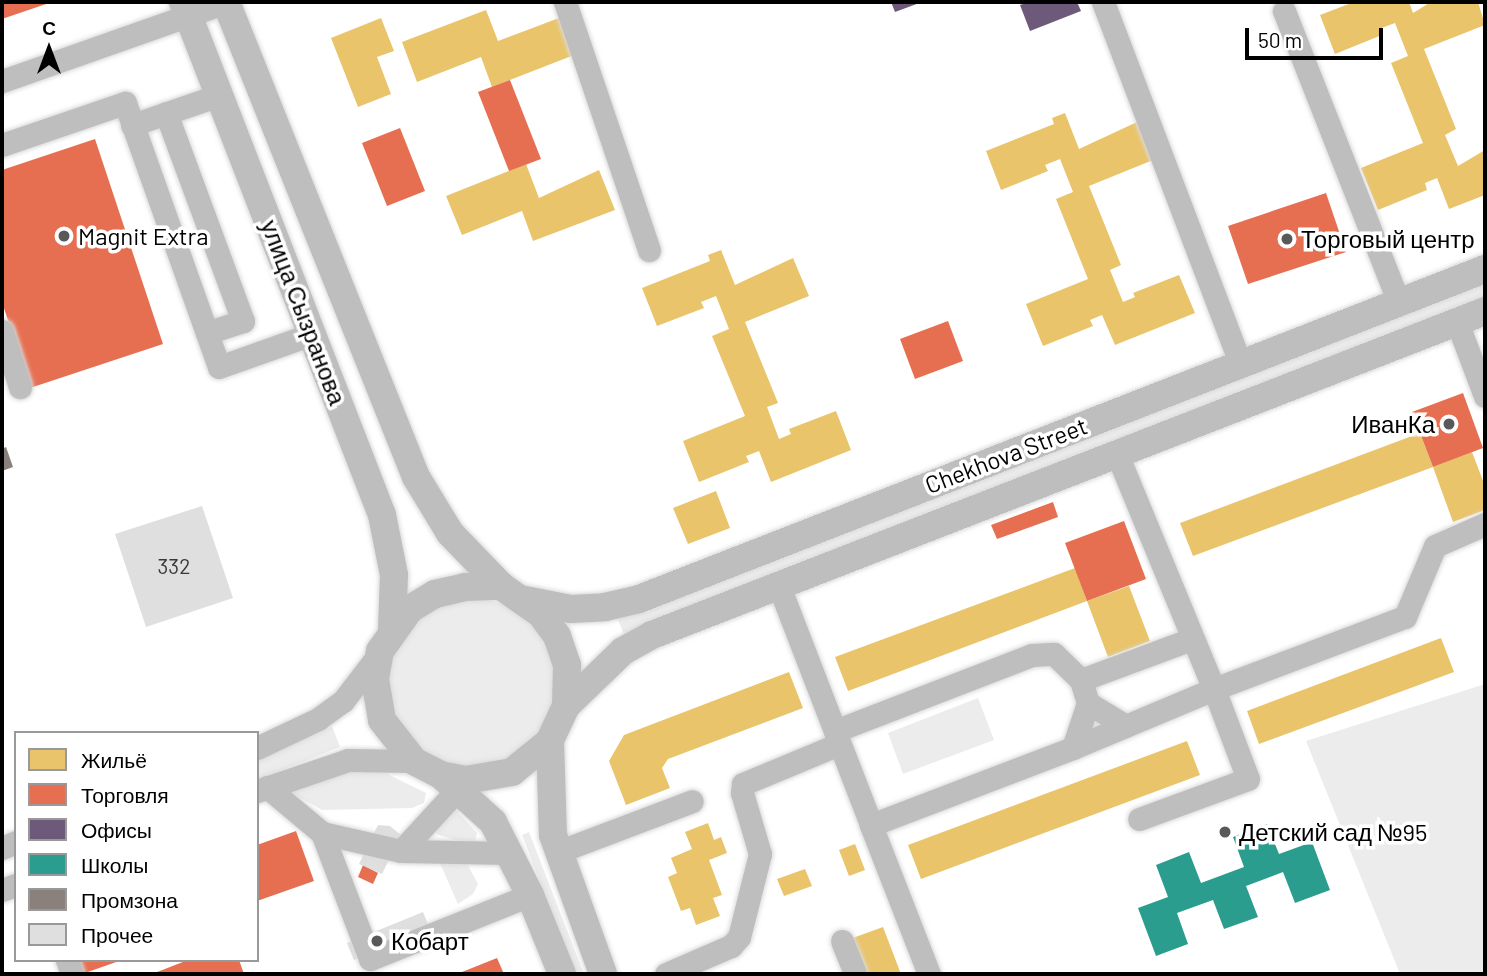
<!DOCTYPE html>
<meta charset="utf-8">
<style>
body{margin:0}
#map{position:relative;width:1487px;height:976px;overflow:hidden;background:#fff;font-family:Barlow,sans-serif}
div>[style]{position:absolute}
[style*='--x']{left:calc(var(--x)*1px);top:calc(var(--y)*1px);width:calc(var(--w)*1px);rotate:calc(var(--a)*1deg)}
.green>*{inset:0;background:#ececec}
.round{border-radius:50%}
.homes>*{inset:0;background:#e9c46a}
.shops>*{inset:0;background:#e76f51}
.offices>*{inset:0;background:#6d597a}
.schools>*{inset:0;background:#2a9d8f}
.industry>*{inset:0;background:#8a817c}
.building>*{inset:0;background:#dfdfdf}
.roads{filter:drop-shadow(0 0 2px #dbdbdb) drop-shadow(0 0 2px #dbdbdb)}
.minor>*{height:23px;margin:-11.5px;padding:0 11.5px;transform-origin:11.5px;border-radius:11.5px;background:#bebebe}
.major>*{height:28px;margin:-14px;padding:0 14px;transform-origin:14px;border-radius:14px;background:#bebebe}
.dots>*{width:19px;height:19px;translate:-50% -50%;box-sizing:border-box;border:4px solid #fff;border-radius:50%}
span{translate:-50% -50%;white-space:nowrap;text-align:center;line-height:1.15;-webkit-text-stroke:7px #fff;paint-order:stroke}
.number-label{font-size:21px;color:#383838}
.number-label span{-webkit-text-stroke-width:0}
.poi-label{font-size:24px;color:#000}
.left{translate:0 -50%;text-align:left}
.right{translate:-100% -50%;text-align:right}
.street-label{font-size:24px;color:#000}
.frame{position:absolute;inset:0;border:4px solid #000;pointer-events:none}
.legend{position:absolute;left:14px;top:731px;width:245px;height:231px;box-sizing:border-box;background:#fff;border:2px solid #999;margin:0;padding:9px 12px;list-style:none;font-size:21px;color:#000}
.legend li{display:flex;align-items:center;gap:14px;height:35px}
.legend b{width:35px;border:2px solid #999}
.north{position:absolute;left:14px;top:14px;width:70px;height:70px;-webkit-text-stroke:5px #fff;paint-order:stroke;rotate:0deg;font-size:19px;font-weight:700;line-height:28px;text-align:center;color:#000}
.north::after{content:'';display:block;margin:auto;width:24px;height:32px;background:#000;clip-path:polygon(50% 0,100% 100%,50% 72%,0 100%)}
.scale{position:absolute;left:1245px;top:28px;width:138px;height:32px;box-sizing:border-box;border:4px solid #000;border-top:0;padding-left:9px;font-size:21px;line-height:24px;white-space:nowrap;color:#000;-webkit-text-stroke:5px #fff;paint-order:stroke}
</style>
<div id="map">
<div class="green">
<div style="clip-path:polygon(1485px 279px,1485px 302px,625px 637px,617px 617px)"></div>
<div class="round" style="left:389px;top:599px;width:168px;height:168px"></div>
<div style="clip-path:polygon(1485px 684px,1485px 974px,1400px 974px,1306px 741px)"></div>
<div style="clip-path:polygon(978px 698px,994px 740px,903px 774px,888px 733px)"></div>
<div style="clip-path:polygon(332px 726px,340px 747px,257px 780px,257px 755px)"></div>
<div style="clip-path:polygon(357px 767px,373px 767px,426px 793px,424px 803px,412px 808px,322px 810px,290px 792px)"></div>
<div style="clip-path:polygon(456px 810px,477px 833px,475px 841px,467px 844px,436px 834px,436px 825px)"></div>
<div style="clip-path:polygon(529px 832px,584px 974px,576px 974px,522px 835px)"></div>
<div style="clip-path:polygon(439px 861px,466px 862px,478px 884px,473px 894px,458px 904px)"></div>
</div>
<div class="homes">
<div style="clip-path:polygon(1354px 2px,1409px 2px,1413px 13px,1431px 2px,1478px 2px,1485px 25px,1424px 49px,1456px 129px,1445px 135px,1458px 166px,1485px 150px,1485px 195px,1449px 209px,1437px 178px,1425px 183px,1427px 190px,1378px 210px,1361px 168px,1423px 143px,1391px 63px,1408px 56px,1395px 23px,1379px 29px,1382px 35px,1335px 54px,1320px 15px)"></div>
<div style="clip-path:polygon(486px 10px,498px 41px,559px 18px,574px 55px,492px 87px,481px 57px,417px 82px,402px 42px)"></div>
<div style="clip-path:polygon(381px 18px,394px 51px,377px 57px,391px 94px,358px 107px,331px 38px)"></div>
<div style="clip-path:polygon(1065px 113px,1079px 149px,1137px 122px,1153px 160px,1089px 186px,1121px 265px,1110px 270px,1123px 302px,1135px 297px,1133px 293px,1179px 275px,1195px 313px,1115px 345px,1102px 315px,1090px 320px,1093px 326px,1043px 346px,1026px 304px,1088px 279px,1056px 199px,1073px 192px,1060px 159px,1045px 165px,1048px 171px,1001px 190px,986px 151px,1054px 124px,1052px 118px)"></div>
<div style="clip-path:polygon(526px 164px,539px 198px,599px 170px,615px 210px,533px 241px,522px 211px,462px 235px,446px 196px)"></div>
<div style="clip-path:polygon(721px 250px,735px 285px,793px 258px,809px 296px,745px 322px,778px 403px,767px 407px,779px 439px,791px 434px,789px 429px,836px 411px,851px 450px,771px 482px,759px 451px,746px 456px,749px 462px,699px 482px,683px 441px,745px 416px,712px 336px,729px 329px,716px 296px,701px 302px,704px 308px,657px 326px,642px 288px,710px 261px,708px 255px)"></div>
<div style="clip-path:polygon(1420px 433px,1433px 467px,1193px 556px,1180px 523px)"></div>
<div style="clip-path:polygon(1472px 452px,1485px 486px,1485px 510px,1453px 522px,1433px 467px)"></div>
<div style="clip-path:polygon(716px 491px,730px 528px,688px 544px,673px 508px)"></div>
<div style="clip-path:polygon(1075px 568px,1087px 601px,1129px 586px,1150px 641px,1108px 657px,1087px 601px,848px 691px,835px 657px)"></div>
<div style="clip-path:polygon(1441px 638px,1454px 672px,1259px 744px,1247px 711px)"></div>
<div style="clip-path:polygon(789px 672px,803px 708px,668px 759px,662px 768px,670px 788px,626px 805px,609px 761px,624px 735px)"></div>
<div style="clip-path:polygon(1187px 741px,1200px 775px,921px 879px,908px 845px)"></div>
<div style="clip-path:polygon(708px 823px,714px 840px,721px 837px,727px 853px,709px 860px,722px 895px,713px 898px,720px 916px,696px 925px,690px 908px,681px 911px,668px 877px,677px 873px,671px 858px,692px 849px,685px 832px)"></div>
<div style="clip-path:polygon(855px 844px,865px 870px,849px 876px,839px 850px)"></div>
<div style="clip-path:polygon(805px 869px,812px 886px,784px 896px,777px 879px)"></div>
<div style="clip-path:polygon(883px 927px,901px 974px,864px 974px,850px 939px)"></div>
</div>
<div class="shops">
<div style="clip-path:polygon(2px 2px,52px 2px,2px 19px)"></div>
<div style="clip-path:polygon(510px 80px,541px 159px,509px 171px,478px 92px)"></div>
<div style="clip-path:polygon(400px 128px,425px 191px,387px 206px,362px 143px)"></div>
<div style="clip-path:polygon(95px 139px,163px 344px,30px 388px,2px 302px,2px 170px)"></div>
<div style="clip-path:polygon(1326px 193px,1346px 252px,1248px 284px,1228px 226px)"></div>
<div style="clip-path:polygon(948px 321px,963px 361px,915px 379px,900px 339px)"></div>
<div style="clip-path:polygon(1463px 393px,1483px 448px,1433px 467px,1412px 412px)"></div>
<div style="clip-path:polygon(1053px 502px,1058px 517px,997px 539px,991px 525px)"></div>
<div style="clip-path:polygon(1124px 521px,1146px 579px,1087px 601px,1065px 543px)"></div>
<div style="clip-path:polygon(296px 831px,314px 881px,257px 901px,257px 845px)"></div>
<div style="clip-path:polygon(363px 865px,378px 873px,373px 884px,358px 877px)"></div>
<div style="clip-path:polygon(497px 958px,504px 974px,457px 974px)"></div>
<div style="clip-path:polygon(77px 960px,122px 960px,82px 974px)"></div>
<div style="clip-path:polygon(188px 960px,239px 960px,244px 974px,152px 974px)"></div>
</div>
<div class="offices">
<div style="clip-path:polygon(891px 2px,922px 2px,895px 12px)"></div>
<div style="clip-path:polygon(1029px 2px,1077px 2px,1081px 11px,1030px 31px,1020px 5px)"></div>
</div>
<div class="schools">
<div style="clip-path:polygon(1267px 824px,1279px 854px,1312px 842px,1330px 890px,1295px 903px,1283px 872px,1246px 886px,1258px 917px,1224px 929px,1213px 900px,1177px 913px,1188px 944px,1156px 956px,1138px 908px,1168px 897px,1156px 865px,1189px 852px,1201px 883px,1244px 867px,1233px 837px)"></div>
</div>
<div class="industry">
<div style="clip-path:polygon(6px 447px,13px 467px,2px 471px,2px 449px)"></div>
</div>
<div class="building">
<div style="clip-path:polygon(202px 506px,233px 598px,146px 627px,115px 534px)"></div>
<div style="clip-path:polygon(378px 825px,390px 826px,401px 835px,382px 874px,359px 864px)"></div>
<div style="clip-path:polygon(423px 912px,430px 929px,354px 960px,347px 943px)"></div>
</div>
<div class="roads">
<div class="minor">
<div style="--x:565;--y:2;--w:262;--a:71.3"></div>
<div style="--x:1103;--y:2;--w:388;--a:69.2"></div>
<div style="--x:1284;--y:11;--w:314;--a:68.5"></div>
<div style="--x:2;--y:81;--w:238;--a:-19.4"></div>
<div style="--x:166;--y:113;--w:222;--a:69.7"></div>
<div style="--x:243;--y:321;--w:38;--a:162"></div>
<div style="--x:132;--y:125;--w:92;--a:-19"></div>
<div style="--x:2;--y:145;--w:130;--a:-18.9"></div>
<div style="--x:125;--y:103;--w:280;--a:70.4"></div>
<div style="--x:219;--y:367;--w:99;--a:-19.5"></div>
<div style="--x:1457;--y:322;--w:79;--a:69.3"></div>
<div style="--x:2;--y:331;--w:59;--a:72.2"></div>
<div style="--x:1117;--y:454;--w:254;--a:67.6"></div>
<div style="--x:1214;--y:689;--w:204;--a:-20.7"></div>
<div style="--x:1405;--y:617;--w:77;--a:-67.1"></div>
<div style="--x:1435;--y:546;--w:55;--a:-23.7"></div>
<div style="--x:779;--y:586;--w:256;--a:68.9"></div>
<div style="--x:1088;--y:703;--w:44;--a:31.2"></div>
<div style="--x:835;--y:731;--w:211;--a:-21.1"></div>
<div style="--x:1032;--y:655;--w:22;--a:-3"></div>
<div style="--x:1054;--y:654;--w:37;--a:44"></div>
<div style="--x:1081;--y:680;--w:118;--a:-20.3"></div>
<div style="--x:257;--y:748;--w:68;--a:-25.4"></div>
<div style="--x:318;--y:719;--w:31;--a:-36"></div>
<div style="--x:343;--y:701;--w:59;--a:-52.5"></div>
<div style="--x:1073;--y:748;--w:153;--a:-22.7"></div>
<div style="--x:1214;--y:689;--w:96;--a:69.3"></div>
<div style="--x:1248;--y:779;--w:116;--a:159.8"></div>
<div style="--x:267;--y:787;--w:72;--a:39.9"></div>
<div style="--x:322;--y:833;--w:135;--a:69.1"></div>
<div style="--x:370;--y:959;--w:172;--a:-21.8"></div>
<div style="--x:257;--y:791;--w:96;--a:-18.8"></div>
<div style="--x:348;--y:760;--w:66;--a:0.9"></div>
<div style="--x:322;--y:833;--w:81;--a:12.8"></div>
<div style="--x:401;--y:851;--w:83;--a:-47.4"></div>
<div style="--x:2;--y:848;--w:15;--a:-23"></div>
<div style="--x:401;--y:851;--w:110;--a:1"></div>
<div style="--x:558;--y:852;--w:143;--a:-20.8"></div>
<div style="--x:2;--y:890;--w:15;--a:-20"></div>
<div style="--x:842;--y:941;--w:35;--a:68"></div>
<div style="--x:67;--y:960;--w:15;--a:70"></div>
<div style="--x:666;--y:974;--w:71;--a:-23.3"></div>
<div style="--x:731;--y:946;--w:12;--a:-48"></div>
<div style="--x:739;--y:937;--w:86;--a:-75.8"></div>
<div style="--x:760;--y:854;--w:64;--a:-106.4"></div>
<div style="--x:742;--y:793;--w:9;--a:-84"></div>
<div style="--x:743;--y:784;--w:104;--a:-22.6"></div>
<div style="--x:929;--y:974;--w:160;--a:-111.3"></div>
<div style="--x:871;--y:825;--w:216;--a:-20.9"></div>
<div style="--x:1073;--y:748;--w:47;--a:-71.6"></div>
<div style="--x:1088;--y:703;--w:24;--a:-107"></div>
</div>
<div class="major">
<div style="--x:183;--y:2;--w:550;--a:68.8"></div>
<div style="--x:382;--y:515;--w:61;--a:78.7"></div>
<div style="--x:394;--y:575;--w:54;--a:92.1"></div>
<div style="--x:226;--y:2;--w:512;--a:68.2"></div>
<div style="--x:416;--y:477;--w:66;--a:58.7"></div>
<div style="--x:450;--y:533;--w:74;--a:46.1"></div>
<div style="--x:501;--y:586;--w:49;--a:35"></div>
<div style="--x:541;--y:614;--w:27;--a:54"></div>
<div style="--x:557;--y:636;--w:31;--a:71"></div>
<div style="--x:567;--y:665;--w:41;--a:91.4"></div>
<div style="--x:566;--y:706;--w:38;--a:115"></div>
<div style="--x:550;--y:741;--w:49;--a:140.8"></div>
<div style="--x:512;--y:772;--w:47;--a:170.1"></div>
<div style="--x:466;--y:780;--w:25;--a:-169"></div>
<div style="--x:441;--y:775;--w:30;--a:-153"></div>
<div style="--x:414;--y:761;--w:52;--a:-128"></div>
<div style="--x:382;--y:720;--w:42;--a:-99.7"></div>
<div style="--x:375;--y:679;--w:28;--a:-80"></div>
<div style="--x:380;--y:651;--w:52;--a:-54.5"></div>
<div style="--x:410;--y:609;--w:29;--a:-31"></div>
<div style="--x:435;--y:594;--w:31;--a:-13"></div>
<div style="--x:465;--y:587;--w:36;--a:-2"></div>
<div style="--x:520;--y:599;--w:52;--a:11.1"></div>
<div style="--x:571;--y:609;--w:34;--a:-3"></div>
<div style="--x:605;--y:607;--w:35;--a:-13"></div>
<div style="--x:639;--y:599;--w:908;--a:-21.31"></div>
<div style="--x:566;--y:706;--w:79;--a:-44"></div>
<div style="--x:623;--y:651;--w:33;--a:-29"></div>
<div style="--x:652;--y:635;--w:894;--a:-21.25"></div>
<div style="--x:550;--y:741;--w:94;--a:88.2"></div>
<div style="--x:553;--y:835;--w:148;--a:70.2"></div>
<div style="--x:441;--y:775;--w:70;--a:42.1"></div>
<div style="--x:493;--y:822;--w:82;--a:63.1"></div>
<div style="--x:530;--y:895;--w:85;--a:67.9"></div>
</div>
</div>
<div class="dots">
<div style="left:64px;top:236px;background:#595959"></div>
<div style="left:1287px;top:239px;background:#595959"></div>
<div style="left:1449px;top:424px;background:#595959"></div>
<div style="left:1225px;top:832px;background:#595959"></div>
<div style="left:377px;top:941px;background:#595959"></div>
</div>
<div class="number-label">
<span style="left:174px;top:566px">332</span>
</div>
<div class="poi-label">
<span class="left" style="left:78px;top:236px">Magnit Extra</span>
<span class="left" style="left:1301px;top:239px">Торговый центр</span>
<span class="right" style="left:1435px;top:424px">ИванКа</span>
<span class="left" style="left:1239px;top:832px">Детский сад №95</span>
<span class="left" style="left:391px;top:941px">Кобарт</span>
</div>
<div class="street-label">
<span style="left:304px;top:312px;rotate:69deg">улица Сызранова</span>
<span style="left:1006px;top:455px;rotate:-21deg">Chekhova Street</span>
</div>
<div class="frame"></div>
<ul class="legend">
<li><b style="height:19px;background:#e9c46a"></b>Жильё</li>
<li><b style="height:19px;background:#e76f51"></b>Торговля</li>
<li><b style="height:19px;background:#6d597a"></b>Офисы</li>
<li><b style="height:19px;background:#2a9d8f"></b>Школы</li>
<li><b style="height:19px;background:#8a817c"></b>Промзона</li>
<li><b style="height:19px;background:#dfdfdf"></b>Прочее</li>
</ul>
<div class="north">С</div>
<div class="scale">50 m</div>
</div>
